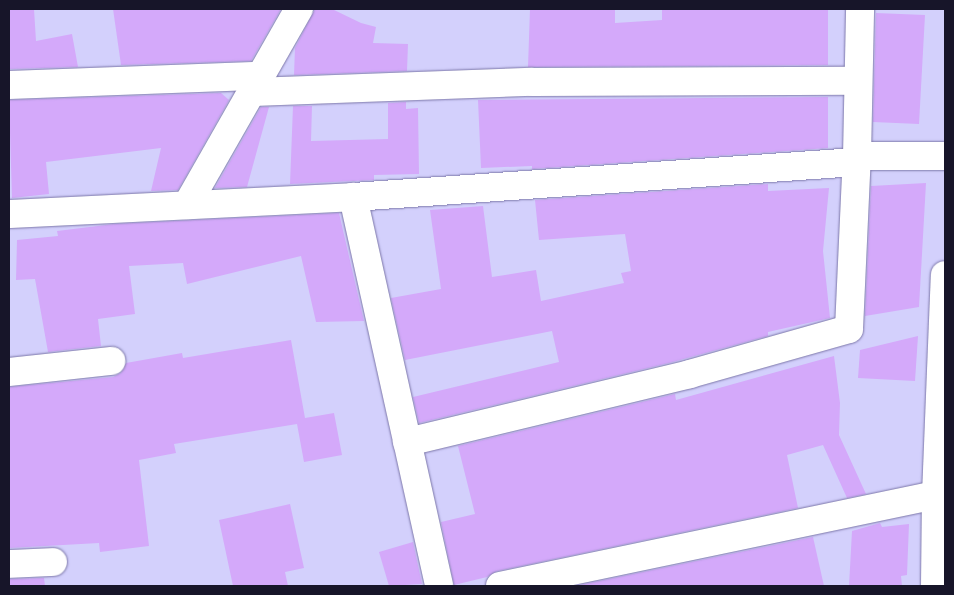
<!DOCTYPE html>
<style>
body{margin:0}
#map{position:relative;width:954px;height:595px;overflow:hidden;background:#d3d0fc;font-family:"Nunito Sans",sans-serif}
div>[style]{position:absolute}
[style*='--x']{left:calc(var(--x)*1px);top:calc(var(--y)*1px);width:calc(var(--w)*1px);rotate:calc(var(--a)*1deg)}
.building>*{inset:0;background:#d4a9fa}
.roads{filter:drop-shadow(0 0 1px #7c77a9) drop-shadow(0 0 1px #7c77a9)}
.minor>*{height:28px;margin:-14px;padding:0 14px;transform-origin:14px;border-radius:14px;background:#fff}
span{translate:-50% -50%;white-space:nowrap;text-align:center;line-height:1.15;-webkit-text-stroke:5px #e1e0f6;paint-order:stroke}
.frame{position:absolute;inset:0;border:10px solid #171529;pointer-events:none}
</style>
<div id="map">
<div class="building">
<div style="clip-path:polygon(9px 9px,34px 9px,36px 41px,72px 34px,78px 67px,9px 69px)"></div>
<div style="clip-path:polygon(113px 9px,281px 9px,251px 61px,121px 65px)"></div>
<div style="clip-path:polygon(315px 9px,332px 9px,361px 23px,376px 27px,373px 43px,408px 44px,407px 71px,294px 75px,295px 48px)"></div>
<div style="clip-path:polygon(530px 9px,615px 9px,615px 23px,662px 20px,662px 9px,828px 9px,828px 65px,528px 67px)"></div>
<div style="clip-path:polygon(876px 13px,925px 15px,919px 124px,873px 122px)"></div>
<div style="clip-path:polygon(221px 93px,229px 100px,178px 190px,151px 191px,161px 148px,46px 162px,49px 194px,12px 198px,9px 100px)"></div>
<div style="clip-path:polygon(828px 97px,828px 148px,532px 169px,532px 166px,481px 168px,478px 100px)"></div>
<div style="clip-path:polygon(406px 102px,406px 109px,418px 108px,419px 174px,374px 175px,374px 180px,290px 184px,293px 106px,312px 106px,311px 141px,388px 139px,388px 103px)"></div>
<div style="clip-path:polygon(261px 107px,269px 107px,247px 187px,215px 188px)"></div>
<div style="clip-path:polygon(926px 183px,919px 307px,865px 316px,871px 186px)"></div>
<div style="clip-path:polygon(768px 184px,768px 191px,829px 188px,823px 251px,830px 318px,768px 332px,768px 336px,669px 363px,419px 423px,413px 397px,559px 362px,552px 331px,405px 360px,391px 298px,441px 289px,430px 210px,483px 206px,492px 277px,536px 270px,541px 301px,624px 283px,621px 273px,631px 271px,625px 234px,539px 240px,535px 200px)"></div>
<div style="clip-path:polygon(339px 213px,364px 321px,316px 322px,301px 256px,187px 284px,183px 263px,129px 266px,135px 314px,98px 319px,101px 346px,48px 352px,35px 279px,16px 280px,17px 240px,58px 236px,57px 231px,114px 224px)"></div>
<div style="clip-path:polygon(918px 336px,915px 381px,858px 378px,860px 350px)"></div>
<div style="clip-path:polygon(291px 340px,305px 418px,334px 413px,342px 455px,304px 462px,297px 424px,174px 444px,176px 453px,139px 460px,149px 546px,100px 552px,99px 543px,9px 548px,9px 387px,113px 377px,121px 373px,126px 363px,182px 353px,183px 358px)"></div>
<div style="clip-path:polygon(834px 356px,840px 403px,839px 435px,866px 494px,847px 498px,823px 445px,787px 455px,798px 508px,497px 571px,487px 577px,454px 585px,441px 522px,475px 514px,458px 446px,675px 394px,676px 400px)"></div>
<div style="clip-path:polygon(290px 504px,304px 568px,285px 572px,288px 586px,233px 586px,219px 520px)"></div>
<div style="clip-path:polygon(880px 523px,882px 527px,909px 524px,907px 575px,901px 576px,902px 586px,849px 586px,852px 531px)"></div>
<div style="clip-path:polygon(813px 537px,824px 586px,575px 586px)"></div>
<div style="clip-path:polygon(413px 542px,422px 584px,389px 586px,379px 552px)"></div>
<div style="clip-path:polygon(44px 578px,45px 586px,9px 586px,9px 579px)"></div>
</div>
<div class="roads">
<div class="minor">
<div style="--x:9;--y:85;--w:251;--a:-2.1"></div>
<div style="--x:253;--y:92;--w:279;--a:-2.1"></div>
<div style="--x:532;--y:82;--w:326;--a:-0.2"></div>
<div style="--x:857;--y:156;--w:88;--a:0"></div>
<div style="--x:353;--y:197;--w:398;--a:77.5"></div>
<div style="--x:187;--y:205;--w:226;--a:-60.3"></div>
<div style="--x:9;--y:214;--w:344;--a:-2.8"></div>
<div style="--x:353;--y:197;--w:504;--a:-3.98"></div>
<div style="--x:9;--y:372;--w:103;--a:-6.2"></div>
<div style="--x:407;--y:442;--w:291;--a:-13.5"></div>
<div style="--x:690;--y:374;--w:165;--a:-15.8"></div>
<div style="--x:849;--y:329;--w:173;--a:-87.4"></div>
<div style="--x:857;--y:156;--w:147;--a:-88.8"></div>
<div style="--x:9;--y:564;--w:44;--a:-2.6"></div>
<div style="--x:500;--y:586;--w:445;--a:-11.8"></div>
<div style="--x:935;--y:586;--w:91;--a:-89.4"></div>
<div style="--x:936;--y:495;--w:220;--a:-87.7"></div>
</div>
</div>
<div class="frame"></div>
</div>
